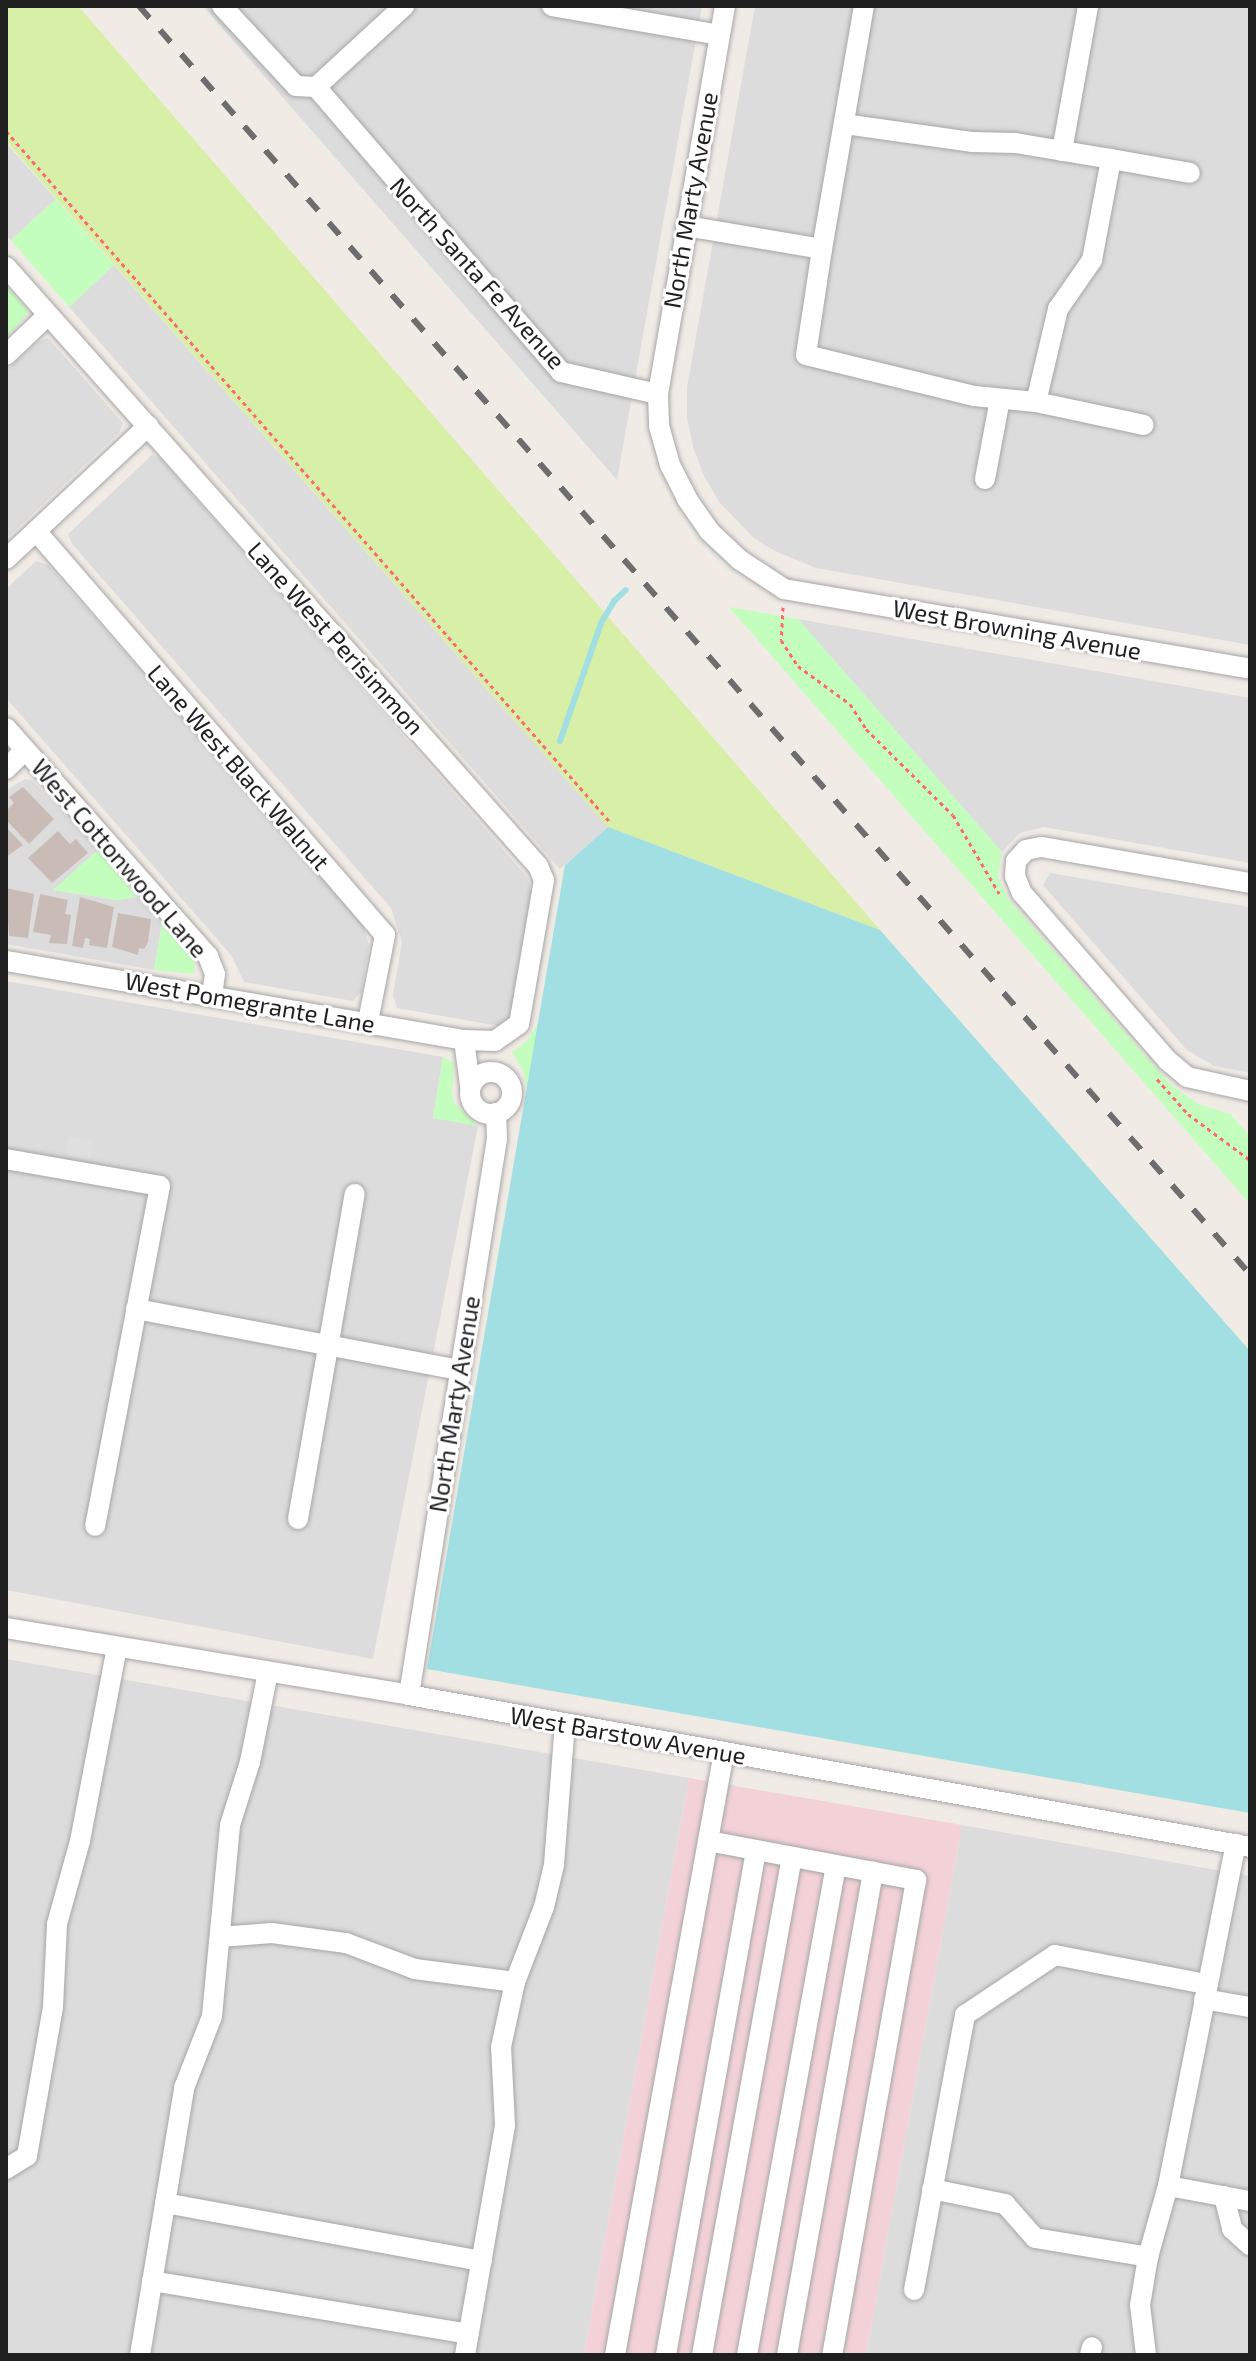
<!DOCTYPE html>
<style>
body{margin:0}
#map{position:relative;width:1256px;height:2361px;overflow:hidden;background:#f1ebe5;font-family:"Exo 2",sans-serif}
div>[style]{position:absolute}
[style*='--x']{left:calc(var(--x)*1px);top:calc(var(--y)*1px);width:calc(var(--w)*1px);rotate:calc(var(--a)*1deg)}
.residential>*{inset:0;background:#dddcdc}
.commercial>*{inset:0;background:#f3d2d7}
.grass>*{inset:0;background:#d7efa6}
.park>*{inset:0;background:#c4febe}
.parking>*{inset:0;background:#dfdfdf}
.water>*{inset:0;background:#a1dfe2}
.stream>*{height:6px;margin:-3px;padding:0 3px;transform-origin:3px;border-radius:3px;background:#a1dfe2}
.building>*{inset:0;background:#c9bcb7}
.path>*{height:3px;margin-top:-1.5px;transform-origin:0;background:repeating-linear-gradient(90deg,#ff6772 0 4px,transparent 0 8px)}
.roads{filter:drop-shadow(0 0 2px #a6a6a6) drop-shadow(0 0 2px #a6a6a6)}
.minor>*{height:20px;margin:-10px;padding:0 10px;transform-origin:10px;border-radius:10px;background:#fff}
.minor>.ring{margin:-10px;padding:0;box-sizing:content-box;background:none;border:20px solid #fff;border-radius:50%}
.rail>*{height:6px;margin-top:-3px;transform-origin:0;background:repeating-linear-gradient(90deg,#6d6d6d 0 16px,transparent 0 32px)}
span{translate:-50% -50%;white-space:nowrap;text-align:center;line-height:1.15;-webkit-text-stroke:6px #fff;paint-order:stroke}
.street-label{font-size:24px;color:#1f1f1f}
.frame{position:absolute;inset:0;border:8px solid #1f1f1f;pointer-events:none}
</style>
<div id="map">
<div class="residential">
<div style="clip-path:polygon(203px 6px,702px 6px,617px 480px)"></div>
<div style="clip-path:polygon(755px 6px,1250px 6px,1250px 645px,816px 568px,775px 551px,754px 538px,720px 503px,704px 476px,693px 447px,687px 417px,687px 387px)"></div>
<div style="clip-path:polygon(6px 143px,56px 199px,11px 240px,6px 235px)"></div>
<div style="clip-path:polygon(114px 265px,608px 827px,560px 869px,69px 307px)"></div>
<div style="clip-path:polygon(48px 338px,123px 423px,119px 433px,6px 539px,6px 371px,37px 342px)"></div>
<div style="clip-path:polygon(152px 455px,161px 459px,527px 877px,533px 896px,512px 1016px,504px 1027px,397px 1008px,393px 995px,402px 942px,391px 908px,72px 544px,68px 534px)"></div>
<div style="clip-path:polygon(36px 561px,48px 565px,363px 925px,369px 946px,361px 992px,353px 1001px,244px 982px,231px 955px,6px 698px,6px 589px)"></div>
<div style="clip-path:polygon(798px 619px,1250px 698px,1250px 863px,1044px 827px,1020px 833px,1002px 852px)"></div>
<div style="clip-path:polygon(25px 779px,33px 781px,98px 850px,54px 890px,118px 900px,137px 897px,162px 924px,154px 970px,6px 944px,6px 790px)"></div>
<div style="clip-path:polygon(1050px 873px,1250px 907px,1250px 1073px,1214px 1066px,1187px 1050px,1043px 885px)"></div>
<div style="clip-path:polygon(6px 981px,443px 1057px,433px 1117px,478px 1126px,373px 1659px,6px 1590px)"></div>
<div style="clip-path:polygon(6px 1659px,689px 1778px,584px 2355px,6px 2355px)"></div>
<div style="clip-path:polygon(962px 1825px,1250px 1876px,1250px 2355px,866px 2355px)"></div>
</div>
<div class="commercial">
<div style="clip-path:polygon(689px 1778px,962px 1825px,866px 2355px,584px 2355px)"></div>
</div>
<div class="grass">
<div style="clip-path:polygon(6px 6px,78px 6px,880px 930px,608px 827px,6px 141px)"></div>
</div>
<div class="park">
<div style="clip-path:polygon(56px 199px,114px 265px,69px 307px,11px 240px)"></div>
<div style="clip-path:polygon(7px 287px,29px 312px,6px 337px,6px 288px)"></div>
<div style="clip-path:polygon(729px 607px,798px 619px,1002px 852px,998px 877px,1009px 900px,1171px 1085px,1198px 1104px,1230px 1114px,1250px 1136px,1250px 1204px)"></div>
<div style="clip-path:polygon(98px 850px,137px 897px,118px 900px,53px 890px)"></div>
<div style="clip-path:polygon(162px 924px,195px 961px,194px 974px,154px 970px)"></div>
<div style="clip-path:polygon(539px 1022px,527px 1089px,524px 1073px,512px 1052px,527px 1041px)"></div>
<div style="clip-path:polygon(443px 1057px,454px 1063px,452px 1093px,455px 1104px,478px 1126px,433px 1118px)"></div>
</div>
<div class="parking">
<div style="clip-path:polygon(69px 1137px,93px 1141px,90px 1159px,66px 1155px)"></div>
</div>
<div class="water">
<div style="clip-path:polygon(608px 827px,880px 930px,1250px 1351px,1250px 1813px,427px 1669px,565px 865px)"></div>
</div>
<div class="stream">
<div style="--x:560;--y:741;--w:125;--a:-70.8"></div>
<div style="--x:601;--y:623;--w:26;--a:-59"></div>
<div style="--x:614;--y:601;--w:16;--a:-43"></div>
</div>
<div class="building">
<div style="clip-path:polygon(23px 787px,54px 819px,29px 844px,6px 820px,6px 811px,14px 803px,9px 797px)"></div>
<div style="clip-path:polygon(6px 827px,23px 845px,6px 857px)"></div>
<div style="clip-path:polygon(58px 831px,70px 844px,76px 839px,88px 853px,52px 883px,28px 858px)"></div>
<div style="clip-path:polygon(6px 888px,34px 894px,28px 938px,9px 936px)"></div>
<div style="clip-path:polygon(40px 894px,68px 900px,65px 914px,71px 915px,67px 944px,49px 943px,51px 935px,33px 932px)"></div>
<div style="clip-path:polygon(80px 897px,114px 907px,107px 948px,89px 945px,90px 939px,85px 938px,83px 948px,72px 946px)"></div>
<div style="clip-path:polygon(118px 913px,151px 919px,148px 942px,144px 949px,139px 948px,138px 955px,112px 947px)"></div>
</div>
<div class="path">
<div style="--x:6;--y:131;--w:918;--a:48.84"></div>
<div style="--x:783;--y:607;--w:33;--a:93"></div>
<div style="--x:781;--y:640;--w:31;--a:57"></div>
<div style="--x:798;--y:666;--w:64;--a:36.2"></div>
<div style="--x:850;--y:704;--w:30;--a:57"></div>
<div style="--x:866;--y:729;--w:122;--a:44.7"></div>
<div style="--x:953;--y:815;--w:91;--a:59.5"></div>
<div style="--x:1157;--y:1079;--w:47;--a:48.5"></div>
<div style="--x:1188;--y:1114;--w:77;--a:36.6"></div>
</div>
<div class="roads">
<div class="minor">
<div style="--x:222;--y:6;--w:109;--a:47.2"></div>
<div style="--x:296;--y:86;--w:20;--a:3"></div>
<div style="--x:316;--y:87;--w:376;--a:49.3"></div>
<div style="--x:561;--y:372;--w:99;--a:12.8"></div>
<div style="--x:552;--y:6;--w:170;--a:9.8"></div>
<div style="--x:725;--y:6;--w:394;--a:99.8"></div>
<div style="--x:658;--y:394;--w:32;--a:88"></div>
<div style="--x:659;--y:426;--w:41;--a:74.2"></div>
<div style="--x:670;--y:465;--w:38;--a:63"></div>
<div style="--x:687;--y:499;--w:39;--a:55"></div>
<div style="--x:709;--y:531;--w:42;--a:43.1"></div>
<div style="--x:740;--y:560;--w:53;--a:33.4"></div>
<div style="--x:784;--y:589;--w:473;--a:9.7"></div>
<div style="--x:316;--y:87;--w:120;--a:-42.6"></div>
<div style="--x:1062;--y:151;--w:147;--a:-79.8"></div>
<div style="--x:1111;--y:159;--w:80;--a:10"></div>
<div style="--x:686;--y:226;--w:138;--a:9.6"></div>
<div style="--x:822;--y:249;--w:247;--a:-80.2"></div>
<div style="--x:822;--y:249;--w:107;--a:98.6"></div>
<div style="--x:806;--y:355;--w:173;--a:13.7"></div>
<div style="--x:974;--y:396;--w:62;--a:5.5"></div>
<div style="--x:1036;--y:402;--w:96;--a:-76.7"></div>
<div style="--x:1058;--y:309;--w:60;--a:-55.2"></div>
<div style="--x:1092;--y:260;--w:103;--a:-79.3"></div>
<div style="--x:1111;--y:159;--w:97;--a:-170.5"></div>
<div style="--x:1015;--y:143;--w:43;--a:-178.7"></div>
<div style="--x:972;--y:142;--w:129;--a:-172"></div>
<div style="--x:6;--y:267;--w:801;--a:48.39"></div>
<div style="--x:538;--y:866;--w:15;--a:67"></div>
<div style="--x:544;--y:880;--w:146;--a:99.8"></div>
<div style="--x:519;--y:1024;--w:29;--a:145"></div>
<div style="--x:495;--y:1041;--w:31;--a:-178"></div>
<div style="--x:464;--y:1040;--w:465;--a:-170.2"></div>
<div style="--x:6;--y:355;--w:58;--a:-43.6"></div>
<div style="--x:1036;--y:402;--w:110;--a:12"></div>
<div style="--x:985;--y:479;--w:81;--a:-79.4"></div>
<div style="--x:36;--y:531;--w:534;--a:49.18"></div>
<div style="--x:385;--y:935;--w:89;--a:101.1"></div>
<div style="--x:6;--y:559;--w:195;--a:-43.1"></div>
<div style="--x:6;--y:728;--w:305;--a:48.5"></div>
<div style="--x:208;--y:956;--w:19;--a:69"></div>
<div style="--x:215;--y:974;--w:22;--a:98"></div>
<div style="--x:6;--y:769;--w:27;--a:-45"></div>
<div style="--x:1250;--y:883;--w:212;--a:-170.2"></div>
<div style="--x:1041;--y:847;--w:15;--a:169"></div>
<div style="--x:1026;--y:850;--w:15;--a:132"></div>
<div style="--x:1016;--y:861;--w:15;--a:94"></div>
<div style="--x:1015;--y:876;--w:18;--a:68"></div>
<div style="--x:1022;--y:893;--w:221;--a:49"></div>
<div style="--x:1167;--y:1060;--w:26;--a:40"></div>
<div style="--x:1187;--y:1077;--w:65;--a:12.5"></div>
<div style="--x:464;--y:1040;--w:45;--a:82.4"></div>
<div class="ring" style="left:470px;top:1072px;width:22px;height:22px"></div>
<div style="--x:6;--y:1159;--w:156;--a:9.9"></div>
<div style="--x:160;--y:1186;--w:346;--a:100.8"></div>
<div style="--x:136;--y:1309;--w:329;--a:10.7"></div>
<div style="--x:298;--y:1519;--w:330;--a:-80.1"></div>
<div style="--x:6;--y:1628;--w:409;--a:9.4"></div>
<div style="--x:409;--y:1695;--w:855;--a:10.24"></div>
<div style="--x:409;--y:1695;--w:563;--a:-81.01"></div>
<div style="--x:497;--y:1139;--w:26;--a:-92"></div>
<div style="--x:708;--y:1841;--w:212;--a:10.6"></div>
<div style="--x:916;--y:1880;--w:482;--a:100"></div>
<div style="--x:220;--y:1937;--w:52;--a:-4.4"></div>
<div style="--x:272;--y:1933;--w:75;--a:7.7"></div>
<div style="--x:346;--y:1943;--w:74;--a:20.6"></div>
<div style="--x:415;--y:1969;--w:101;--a:7.4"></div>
<div style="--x:1204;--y:1999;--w:47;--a:9.9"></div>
<div style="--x:6;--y:2169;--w:25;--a:-32"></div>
<div style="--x:27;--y:2156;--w:151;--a:-80.1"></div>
<div style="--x:53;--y:2007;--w:83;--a:-87.2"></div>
<div style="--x:57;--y:1924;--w:86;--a:-74.5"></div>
<div style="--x:80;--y:1841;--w:197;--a:-79.2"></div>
<div style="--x:1168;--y:2186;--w:83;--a:10.4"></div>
<div style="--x:932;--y:2189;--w:75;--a:11.6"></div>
<div style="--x:1005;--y:2204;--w:45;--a:48.6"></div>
<div style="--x:1035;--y:2238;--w:115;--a:9.5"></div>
<div style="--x:1224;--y:2196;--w:34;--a:76"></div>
<div style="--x:1232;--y:2229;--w:24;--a:42"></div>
<div style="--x:165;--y:2203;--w:322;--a:10.4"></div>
<div style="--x:152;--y:2281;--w:321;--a:9.5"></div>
<div style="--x:914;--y:2290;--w:280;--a:-79.5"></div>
<div style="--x:965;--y:2015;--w:108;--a:-33.7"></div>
<div style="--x:1055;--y:1955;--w:154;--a:10.9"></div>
<div style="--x:140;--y:2355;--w:271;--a:-80.6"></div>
<div style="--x:184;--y:2088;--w:77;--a:-68.7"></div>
<div style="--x:212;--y:2016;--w:192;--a:-84.6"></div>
<div style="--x:230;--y:1825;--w:66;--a:-72.4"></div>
<div style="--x:250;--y:1762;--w:92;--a:-78.7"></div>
<div style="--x:465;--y:2355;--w:233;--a:-80.1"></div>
<div style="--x:505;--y:2125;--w:78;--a:-92.9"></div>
<div style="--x:501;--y:2047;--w:66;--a:-77.8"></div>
<div style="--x:515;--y:1982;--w:80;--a:-68.9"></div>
<div style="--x:544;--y:1907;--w:43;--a:-76.6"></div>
<div style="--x:554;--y:1865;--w:142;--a:-85.6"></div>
<div style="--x:615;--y:2355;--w:613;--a:-79.75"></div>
<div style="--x:666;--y:2355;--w:512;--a:-79.88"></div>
<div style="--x:702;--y:2355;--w:506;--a:-79.76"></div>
<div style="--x:747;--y:2355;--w:498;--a:-79.7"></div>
<div style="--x:787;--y:2355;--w:491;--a:-79.9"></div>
<div style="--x:1090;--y:2355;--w:8;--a:-76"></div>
<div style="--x:1146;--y:2355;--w:50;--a:-96.8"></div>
<div style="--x:1140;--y:2305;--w:49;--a:-80.5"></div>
<div style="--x:1148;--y:2257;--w:74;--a:-74.3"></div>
<div style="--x:1168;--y:2186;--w:349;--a:-78.8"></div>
</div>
</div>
<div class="rail">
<div style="--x:139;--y:6;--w:1686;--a:48.78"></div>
</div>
<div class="street-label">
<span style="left:690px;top:200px;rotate:-80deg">North Marty Avenue</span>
<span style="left:478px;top:273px;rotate:48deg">North Santa Fe Avenue</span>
<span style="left:1017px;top:629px;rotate:10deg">West Browning Avenue</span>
<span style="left:336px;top:638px;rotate:48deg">Lane West Perisimmon</span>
<span style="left:239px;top:767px;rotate:49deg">Lane West Black Walnut</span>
<span style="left:120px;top:858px;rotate:49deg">West Cottonwood Lane</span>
<span style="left:250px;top:1002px;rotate:10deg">West Pomegrante Lane</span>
<span style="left:454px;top:1404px;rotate:-81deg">North Marty Avenue</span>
<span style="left:628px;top:1735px;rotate:10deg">West Barstow Avenue</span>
</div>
<div class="frame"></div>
</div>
